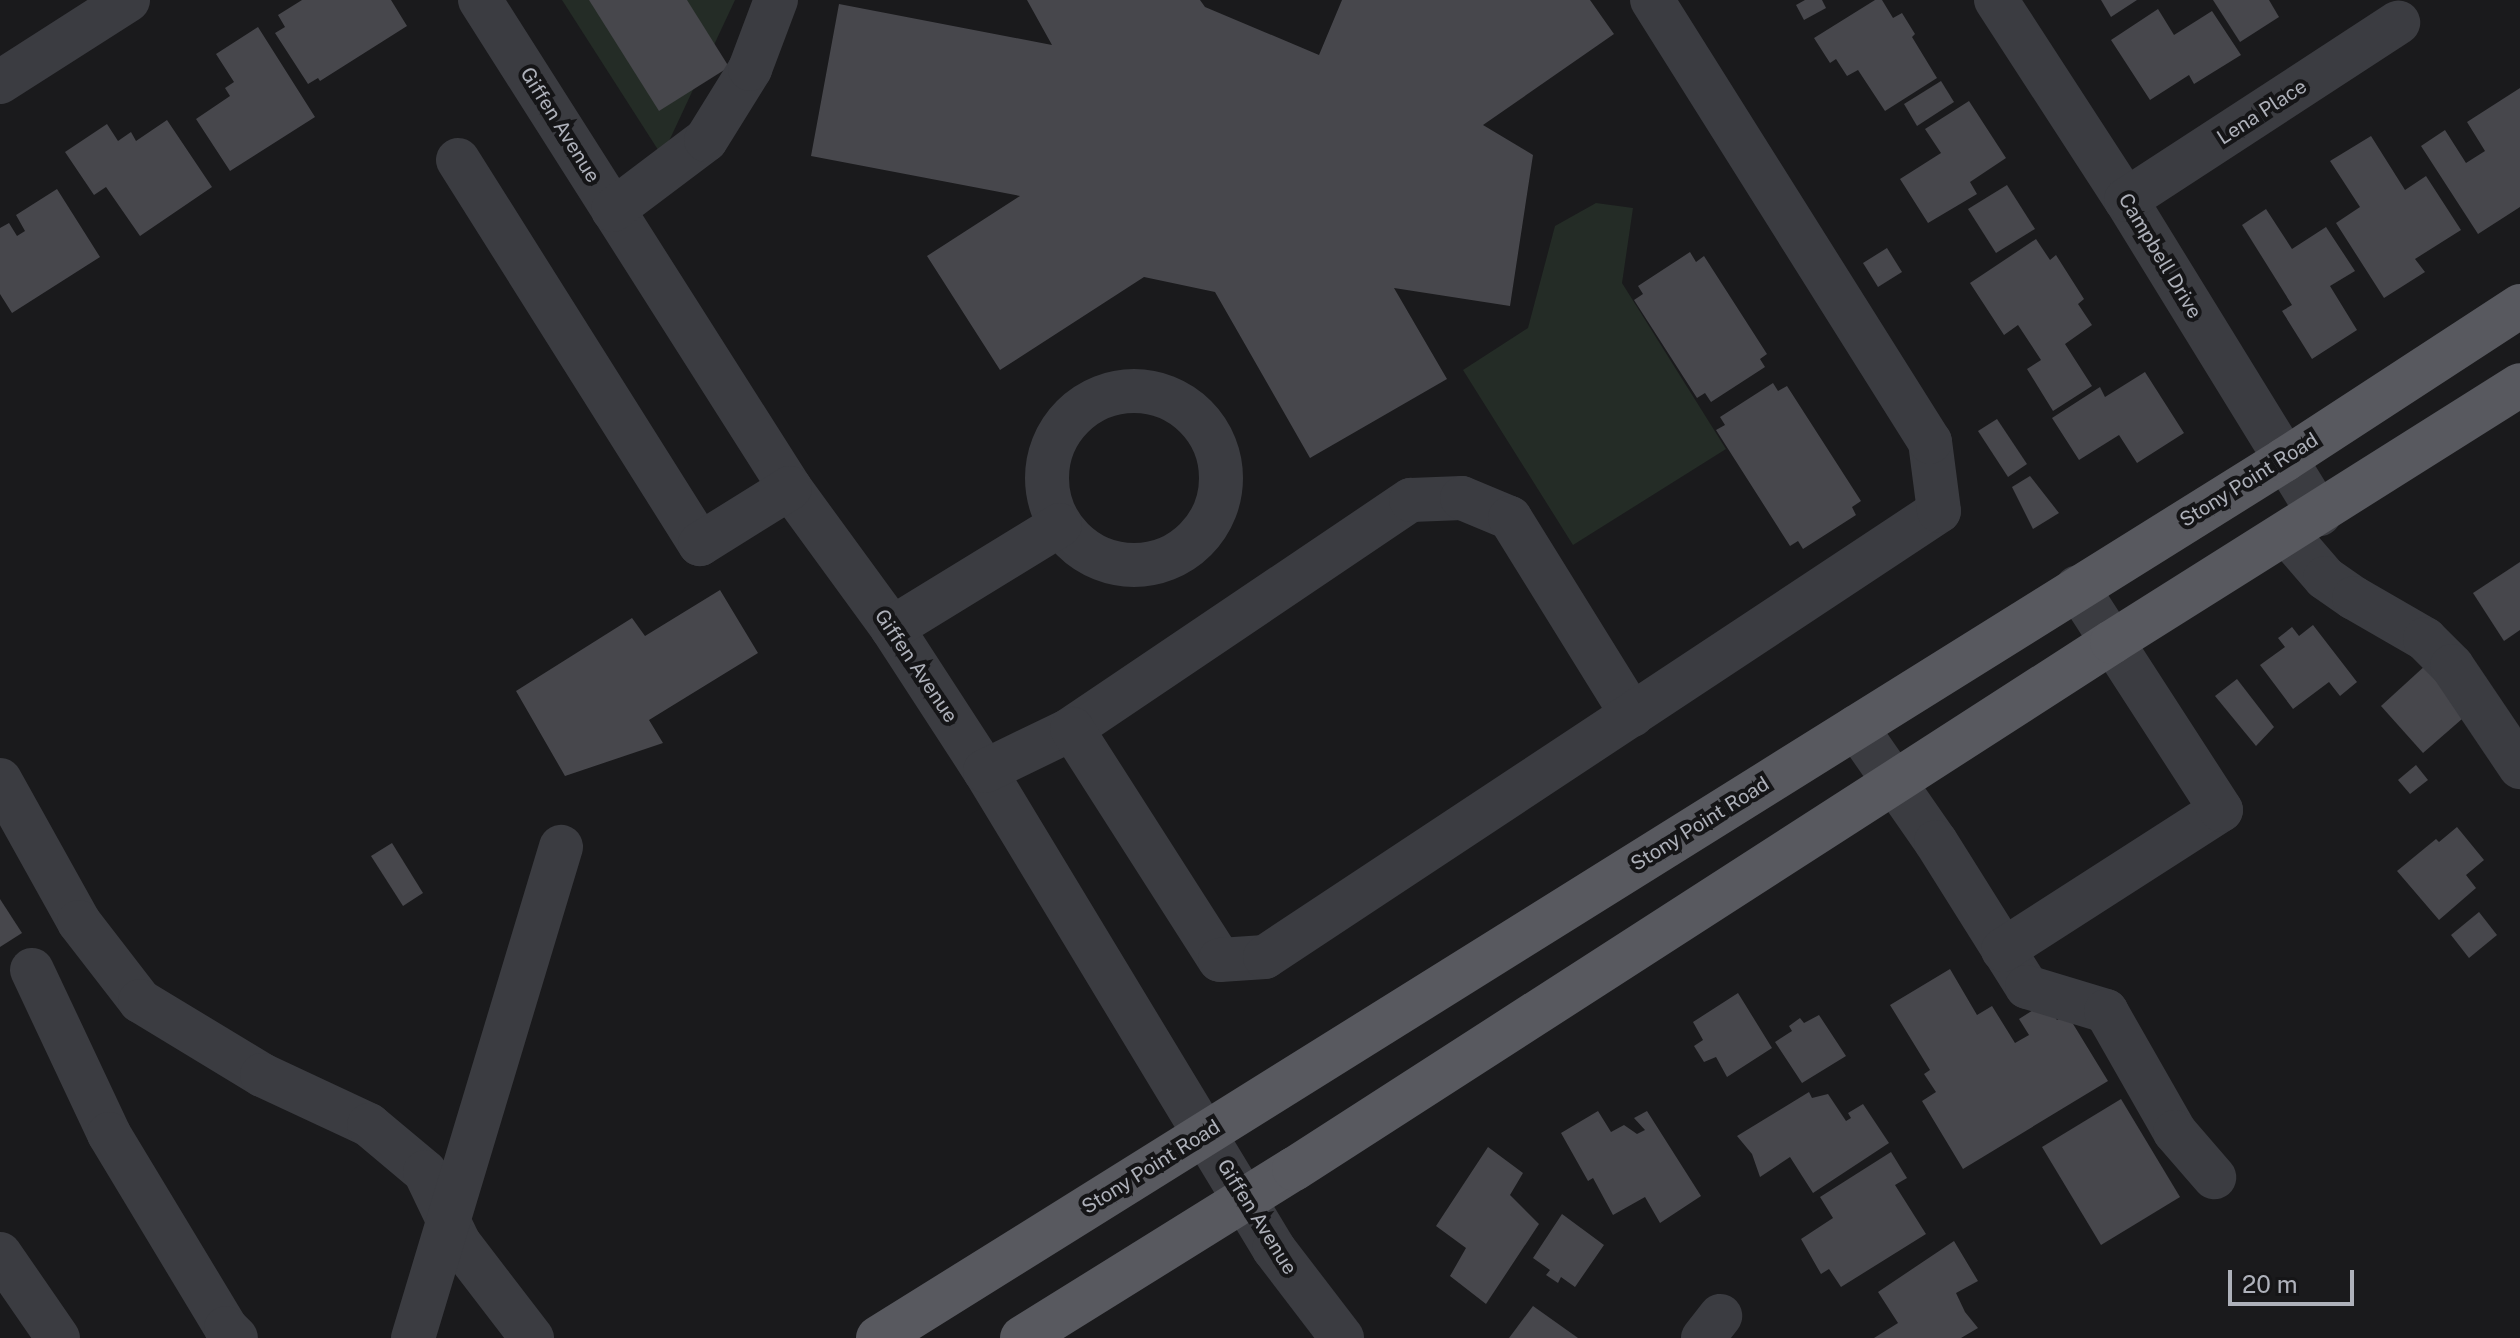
<!DOCTYPE html>
<style>
body{margin:0}
#map{position:relative;width:2520px;height:1338px;overflow:hidden;background:#1a1a1c;font-family:"Public Sans",sans-serif}
div>[style]{position:absolute}
[style*='--x']{left:calc(var(--x)*1px);top:calc(var(--y)*1px);width:calc(var(--w)*1px);rotate:calc(var(--a)*1deg)}
.green>*{inset:0;background:#242c26}
.building>*{inset:0;background:#47474c}
.minor>*{height:44px;margin:-22px;padding:0 22px;transform-origin:22px;border-radius:22px;background:#3b3c41}
.minor>.ring{margin:-22px;padding:0;box-sizing:content-box;background:none;border:44px solid #3b3c41;border-radius:50%}
.major>*{height:44px;margin:-22px;padding:0 22px;transform-origin:22px;border-radius:22px;background:#58595f}
span{translate:-50% -50%;white-space:nowrap;text-align:center;line-height:1.15;-webkit-text-stroke:8px #151517;paint-order:stroke}
.street-label{font-size:20px;color:#aeb1ba}
.scale{position:absolute;left:2228px;top:1270px;width:126px;height:36px;box-sizing:border-box;border:4px solid #aeb1ba;border-top:0;padding-left:10px;font-size:24px;line-height:28px;white-space:nowrap;color:#aeb1ba;-webkit-text-stroke:6px #151517;paint-order:stroke}
</style>
<div id="map">
<div class="green">
<div style="clip-path:polygon(562px 0,735px 0,662px 156px)"></div>
<div style="clip-path:polygon(1596px 203px,1633px 208px,1622px 283px,1726px 449px,1573px 545px,1463px 370px,1528px 328px,1555px 226px)"></div>
</div>
<div class="building">
<div style="clip-path:polygon(302px 0,391px 0,407px 26px,320px 81px,318px 78px,308px 84px,275px 33px,285px 27px,278px 15px)"></div>
<div style="clip-path:polygon(589px 0,687px 0,729px 67px,659px 111px)"></div>
<div style="clip-path:polygon(1027px 0,1200px 0,1205px 7px,1319px 55px,1342px 0,1590px 0,1614px 34px,1483px 125px,1533px 155px,1510px 306px,1394px 288px,1447px 379px,1310px 458px,1215px 292px,1144px 277px,1000px 370px,927px 256px,1020px 196px,811px 156px,839px 4px,1052px 45px)"></div>
<div style="clip-path:polygon(1805px 0,1822px 0,1826px 8px,1804px 20px,1796px 5px)"></div>
<div style="clip-path:polygon(1875px 0,1882px 0,1893px 18px,1902px 13px,1915px 34px,1912px 37px,1937px 78px,1885px 111px,1858px 70px,1847px 76px,1836px 59px,1830px 63px,1814px 38px)"></div>
<div style="clip-path:polygon(2101px 0,2137px 0,2111px 17px)"></div>
<div style="clip-path:polygon(2213px 0,2269px 0,2279px 17px,2240px 42px)"></div>
<div style="clip-path:polygon(2158px 9px,2174px 35px,2212px 11px,2241px 55px,2194px 84px,2189px 75px,2150px 100px,2111px 40px)"></div>
<div style="clip-path:polygon(258px 27px,315px 117px,230px 171px,196px 119px,230px 96px,225px 88px,234px 82px,216px 54px)"></div>
<div style="clip-path:polygon(1941px 81px,1954px 102px,1917px 126px,1904px 104px)"></div>
<div style="clip-path:polygon(2520px 88px,2520px 207px,2478px 234px,2421px 146px,2445px 130px,2466px 163px,2485px 151px,2467px 122px)"></div>
<div style="clip-path:polygon(1969px 101px,2006px 158px,1970px 182px,1977px 194px,1928px 223px,1900px 179px,1941px 153px,1925px 129px)"></div>
<div style="clip-path:polygon(167px 120px,212px 187px,140px 236px,106px 187px,94px 195px,65px 152px,107px 124px,118px 141px,131px 132px,136px 141px)"></div>
<div style="clip-path:polygon(2371px 136px,2405px 190px,2426px 176px,2461px 230px,2415px 259px,2425px 272px,2384px 298px,2336px 223px,2360px 207px,2330px 161px)"></div>
<div style="clip-path:polygon(2007px 185px,2035px 229px,1996px 253px,1968px 209px)"></div>
<div style="clip-path:polygon(57px 189px,100px 257px,12px 313px,0 294px,0 228px,9px 223px,17px 236px,25px 231px,16px 215px)"></div>
<div style="clip-path:polygon(2266px 209px,2292px 249px,2326px 227px,2355px 271px,2330px 286px,2357px 330px,2312px 359px,2282px 311px,2292px 305px,2242px 225px)"></div>
<div style="clip-path:polygon(2036px 239px,2050px 260px,2056px 255px,2084px 299px,2078px 304px,2092px 325px,2065px 344px,2092px 386px,2053px 411px,2027px 369px,2041px 360px,2018px 325px,2004px 335px,1970px 283px)"></div>
<div style="clip-path:polygon(1887px 248px,1902px 272px,1878px 287px,1863px 263px)"></div>
<div style="clip-path:polygon(1690px 252px,1696px 262px,1704px 256px,1767px 354px,1760px 359px,1765px 367px,1711px 402px,1705px 393px,1697px 398px,1634px 300px,1643px 294px,1638px 286px)"></div>
<div style="clip-path:polygon(2145px 372px,2184px 433px,2137px 463px,2119px 435px,2079px 460px,2052px 418px,2100px 387px,2105px 397px)"></div>
<div style="clip-path:polygon(1773px 383px,1778px 391px,1787px 386px,1861px 501px,1852px 507px,1856px 515px,1803px 549px,1798px 541px,1790px 546px,1716px 430px,1725px 425px,1720px 417px)"></div>
<div style="clip-path:polygon(1997px 419px,2027px 464px,2008px 477px,1978px 431px)"></div>
<div style="clip-path:polygon(2030px 476px,2059px 513px,2033px 529px,2012px 487px)"></div>
<div style="clip-path:polygon(2520px 562px,2520px 630px,2504px 641px,2473px 593px)"></div>
<div style="clip-path:polygon(720px 590px,758px 653px,649px 720px,663px 743px,565px 776px,516px 691px,632px 618px,645px 636px)"></div>
<div style="clip-path:polygon(2313px 625px,2357px 682px,2340px 696px,2329px 682px,2293px 709px,2260px 665px,2285px 647px,2278px 638px,2292px 627px,2299px 636px)"></div>
<div style="clip-path:polygon(2427px 664px,2470px 712px,2423px 753px,2381px 706px)"></div>
<div style="clip-path:polygon(2237px 679px,2274px 727px,2256px 746px,2215px 696px)"></div>
<div style="clip-path:polygon(2416px 765px,2428px 780px,2410px 794px,2398px 780px)"></div>
<div style="clip-path:polygon(2457px 827px,2484px 860px,2466px 875px,2476px 888px,2439px 920px,2397px 871px,2436px 839px,2439px 842px)"></div>
<div style="clip-path:polygon(392px 843px,423px 893px,403px 906px,371px 856px)"></div>
<div style="clip-path:polygon(0 899px,22px 933px,0 947px)"></div>
<div style="clip-path:polygon(2479px 912px,2497px 935px,2469px 958px,2451px 935px)"></div>
<div style="clip-path:polygon(1950px 969px,1977px 1015px,1992px 1006px,2015px 1043px,2029px 1035px,2019px 1019px,2046px 1002px,2057px 1020px,2067px 1014px,2108px 1081px,1963px 1169px,1922px 1101px,1936px 1092px,1924px 1074px,1930px 1070px,1890px 1005px)"></div>
<div style="clip-path:polygon(1738px 993px,1772px 1048px,1727px 1077px,1716px 1057px,1704px 1062px,1694px 1046px,1703px 1040px,1693px 1022px)"></div>
<div style="clip-path:polygon(1819px 1015px,1846px 1056px,1802px 1083px,1775px 1042px,1792px 1031px,1789px 1026px,1800px 1018px,1804px 1023px)"></div>
<div style="clip-path:polygon(1809px 1092px,1812px 1098px,1828px 1094px,1846px 1121px,1851px 1118px,1848px 1113px,1863px 1104px,1889px 1143px,1813px 1193px,1790px 1157px,1760px 1177px,1752px 1154px,1737px 1136px)"></div>
<div style="clip-path:polygon(2121px 1099px,2180px 1197px,2101px 1245px,2042px 1147px)"></div>
<div style="clip-path:polygon(1598px 1111px,1611px 1132px,1624px 1125px,1637px 1134px,1645px 1130px,1634px 1118px,1647px 1111px,1701px 1196px,1660px 1223px,1645px 1197px,1613px 1215px,1593px 1178px,1588px 1181px,1561px 1133px)"></div>
<div style="clip-path:polygon(1488px 1147px,1523px 1173px,1510px 1195px,1539px 1224px,1486px 1304px,1450px 1276px,1466px 1248px,1436px 1226px)"></div>
<div style="clip-path:polygon(1891px 1152px,1907px 1178px,1895px 1185px,1926px 1234px,1841px 1287px,1829px 1269px,1821px 1274px,1801px 1239px,1833px 1218px,1820px 1197px)"></div>
<div style="clip-path:polygon(1562px 1214px,1604px 1245px,1575px 1287px,1561px 1277px,1558px 1283px,1546px 1275px,1550px 1270px,1533px 1258px)"></div>
<div style="clip-path:polygon(1954px 1241px,1978px 1281px,1956px 1293px,1965px 1312px,1978px 1328px,1961px 1338px,1874px 1338px,1898px 1323px,1878px 1292px)"></div>
<div style="clip-path:polygon(1533px 1306px,1578px 1338px,1509px 1338px)"></div>
</div>
<div class="minor">
<div style="--x:480;--y:0;--w:578;--a:57.57"></div>
<div style="--x:790;--y:488;--w:173;--a:53.9"></div>
<div style="--x:892;--y:628;--w:171;--a:57"></div>
<div style="--x:985;--y:771;--w:559;--a:58.84"></div>
<div style="--x:1274;--y:1249;--w:112;--a:52.6"></div>
<div style="--x:1996;--y:0;--w:239;--a:57"></div>
<div style="--x:2126;--y:200;--w:369;--a:58.4"></div>
<div style="--x:0;--y:82;--w:152;--a:-32.6"></div>
<div style="--x:458;--y:160;--w:454;--a:57.8"></div>
<div style="--x:700;--y:544;--w:106;--a:-31.9"></div>
<div style="--x:2126;--y:200;--w:325;--a:-33.1"></div>
<div style="--x:613;--y:210;--w:116;--a:-37"></div>
<div style="--x:706;--y:140;--w:84;--a:-58.2"></div>
<div style="--x:750;--y:69;--w:74;--a:-69.4"></div>
<div class="ring" style="left:1047px;top:391px;width:130px;height:130px"></div>
<div style="--x:2287;--y:534;--w:58;--a:49.2"></div>
<div style="--x:2325;--y:578;--w:35;--a:35"></div>
<div style="--x:2354;--y:598;--w:82;--a:30"></div>
<div style="--x:2425;--y:639;--w:38;--a:45"></div>
<div style="--x:2452;--y:666;--w:122;--a:56"></div>
<div style="--x:892;--y:628;--w:197;--a:-31.5"></div>
<div style="--x:1856;--y:727;--w:140;--a:55.2"></div>
<div style="--x:1936;--y:842;--w:171;--a:57.9"></div>
<div style="--x:2027;--y:987;--w:83;--a:16.9"></div>
<div style="--x:2106;--y:1011;--w:139;--a:60.3"></div>
<div style="--x:2175;--y:1132;--w:60;--a:49.1"></div>
<div style="--x:1065;--y:733;--w:417;--a:-34"></div>
<div style="--x:1411;--y:500;--w:51;--a:-2.2"></div>
<div style="--x:1462;--y:498;--w:52;--a:22.6"></div>
<div style="--x:1510;--y:518;--w:232;--a:58.2"></div>
<div style="--x:985;--y:771;--w:97;--a:-25.8"></div>
<div style="--x:1072;--y:729;--w:274;--a:57.4"></div>
<div style="--x:1220;--y:960;--w:45;--a:-3.8"></div>
<div style="--x:1265;--y:957;--w:808;--a:-33.49"></div>
<div style="--x:1939;--y:511;--w:70;--a:-97.4"></div>
<div style="--x:1930;--y:442;--w:522;--a:-122.17"></div>
<div style="--x:0;--y:780;--w:162;--a:60.9"></div>
<div style="--x:79;--y:922;--w:100;--a:52.3"></div>
<div style="--x:140;--y:1001;--w:143;--a:31.2"></div>
<div style="--x:262;--y:1075;--w:118;--a:25"></div>
<div style="--x:369;--y:1125;--w:73;--a:40"></div>
<div style="--x:425;--y:1172;--w:79;--a:64.4"></div>
<div style="--x:459;--y:1243;--w:120;--a:52.5"></div>
<div style="--x:2003;--y:950;--w:259;--a:-32.7"></div>
<div style="--x:2221;--y:810;--w:265;--a:-122.9"></div>
<div style="--x:32;--y:970;--w:181;--a:64.8"></div>
<div style="--x:109;--y:1134;--w:227;--a:58.9"></div>
<div style="--x:226;--y:1328;--w:14;--a:45"></div>
<div style="--x:0;--y:1254;--w:102;--a:55.4"></div>
<div style="--x:413;--y:1338;--w:513;--a:-73.23"></div>
<div style="--x:1703;--y:1338;--w:28;--a:-52"></div>
</div>
<div class="major">
<div style="--x:878;--y:1338;--w:1658;--a:-31.98"></div>
<div style="--x:2284;--y:460;--w:282;--a:-33.1"></div>
<div style="--x:1022;--y:1338;--w:320;--a:-31.9"></div>
<div style="--x:1294;--y:1169;--w:973;--a:-32.79"></div>
<div style="--x:2112;--y:642;--w:482;--a:-32.2"></div>
</div>
<div class="street-label">
<span style="left:2262px;top:112px;rotate:-33deg">Lena Place</span>
<span style="left:560px;top:125px;rotate:58deg">Giffen Avenue</span>
<span style="left:2160px;top:256px;rotate:59deg">Campbell Drive</span>
<span style="left:2249px;top:480px;rotate:-32deg">Stony Point Road</span>
<span style="left:916px;top:666px;rotate:56deg">Giffen Avenue</span>
<span style="left:1700px;top:824px;rotate:-32deg">Stony Point Road</span>
<span style="left:1151px;top:1167px;rotate:-32deg">Stony Point Road</span>
<span style="left:1257px;top:1217px;rotate:58deg">Giffen Avenue</span>
</div>
<div class="scale">20 m</div>
</div>
